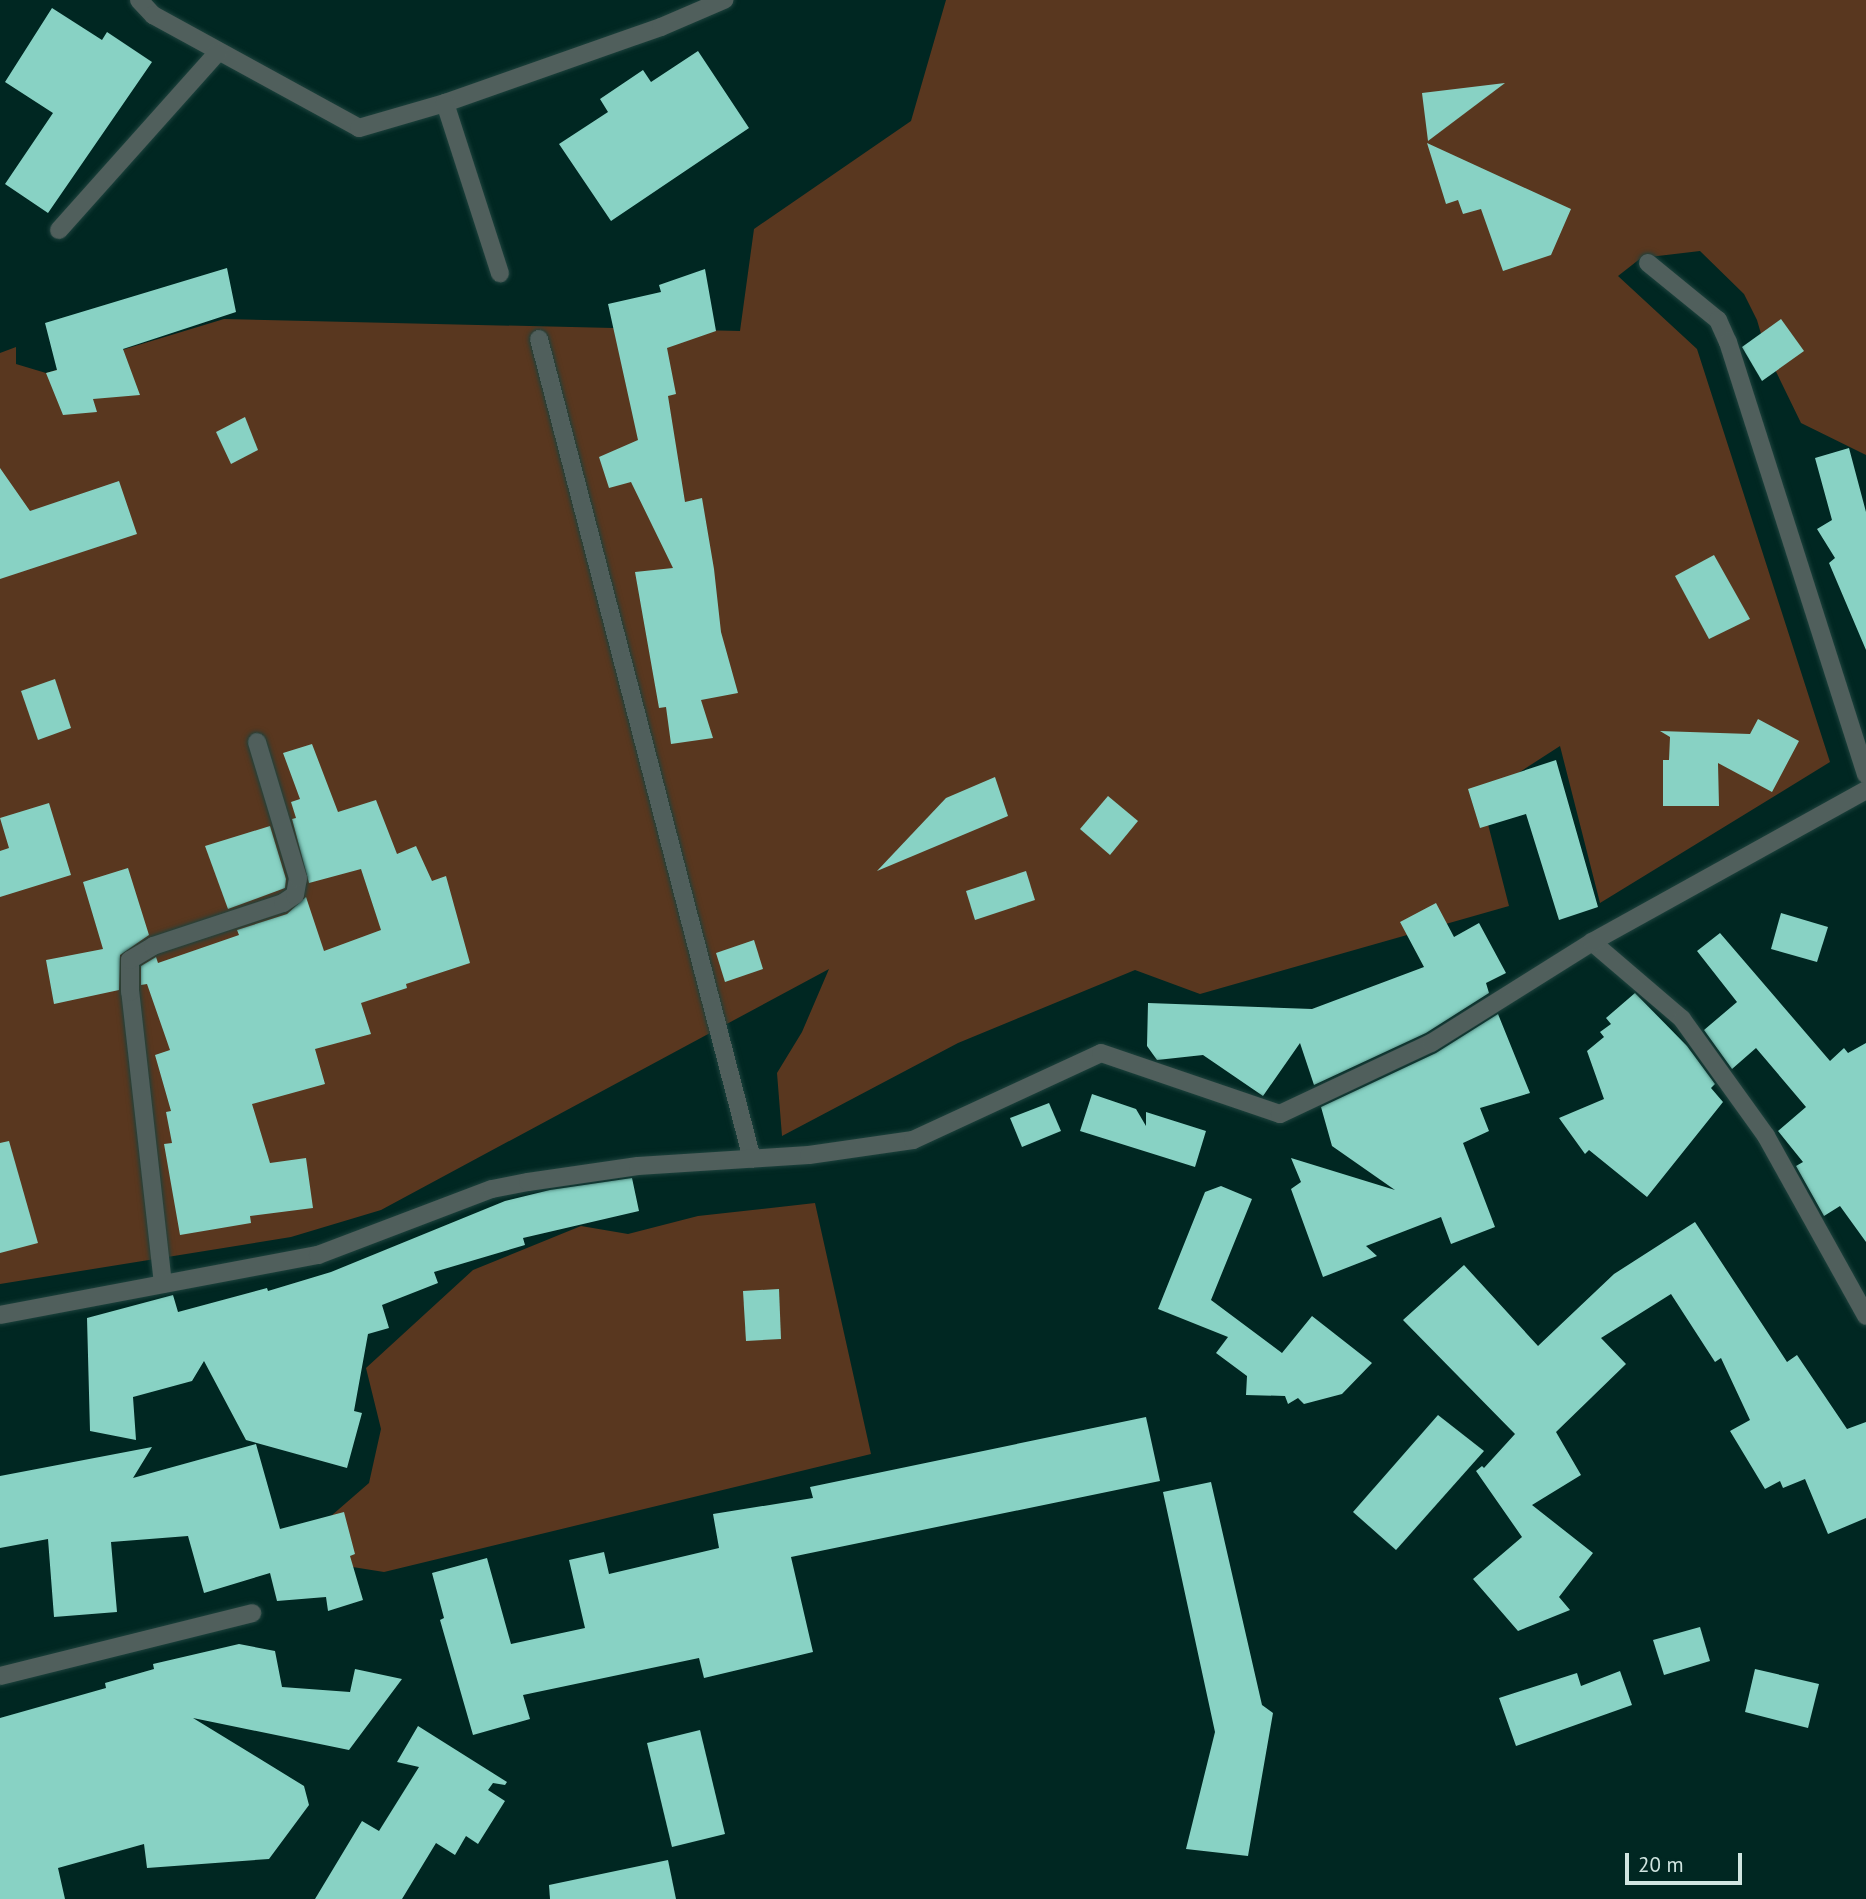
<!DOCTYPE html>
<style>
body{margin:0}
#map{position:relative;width:1866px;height:1899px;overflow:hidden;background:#002722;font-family:"PT Sans",sans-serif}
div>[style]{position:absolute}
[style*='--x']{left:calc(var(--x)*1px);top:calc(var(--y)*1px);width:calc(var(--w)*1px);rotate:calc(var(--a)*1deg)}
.green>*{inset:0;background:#59371f}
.building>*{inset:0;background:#88d2c4}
.roads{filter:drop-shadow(0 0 2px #1d423d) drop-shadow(0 0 2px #1d423d)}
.minor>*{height:18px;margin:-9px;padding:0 9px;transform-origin:9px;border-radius:9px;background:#505f5c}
span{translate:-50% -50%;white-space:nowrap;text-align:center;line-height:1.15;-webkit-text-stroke:7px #002722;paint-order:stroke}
.scale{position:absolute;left:1625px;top:1853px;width:117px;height:32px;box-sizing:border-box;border:4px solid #d1e5e1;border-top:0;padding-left:9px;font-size:21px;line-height:24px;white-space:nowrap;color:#d1e5e1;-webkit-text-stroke:5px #002722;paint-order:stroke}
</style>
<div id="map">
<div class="green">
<div style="clip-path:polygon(946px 0,1866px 0,1866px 455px,1801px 423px,1766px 351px,1757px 320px,1744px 294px,1700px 251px,1641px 258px,1618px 276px,1697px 349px,1830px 762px,1600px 903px,1560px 746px,1481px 797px,1509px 906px,1200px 994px,1135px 970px,958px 1043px,782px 1136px,777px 1073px,802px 1032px,829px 969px,381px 1210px,291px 1237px,0 1284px,0 353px,16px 347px,16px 364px,46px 373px,224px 319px,740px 331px,754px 229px,911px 121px)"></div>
<div style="clip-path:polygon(815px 1203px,871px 1454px,384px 1572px,340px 1565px,331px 1516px,369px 1483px,381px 1429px,366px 1368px,473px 1270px,581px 1226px,628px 1234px,698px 1216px)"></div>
</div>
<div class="building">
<div style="clip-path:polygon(52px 8px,102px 40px,107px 32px,152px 62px,48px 213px,5px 184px,53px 113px,5px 82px)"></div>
<div style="clip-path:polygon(698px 51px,749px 128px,611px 221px,559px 144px,608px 112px,600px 99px,643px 70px,651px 82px)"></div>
<div style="clip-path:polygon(1505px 83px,1428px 141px,1422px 93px)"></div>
<div style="clip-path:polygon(1427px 143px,1571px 209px,1551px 255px,1503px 271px,1481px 209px,1463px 214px,1458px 200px,1446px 204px)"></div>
<div style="clip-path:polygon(227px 268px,236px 312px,123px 349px,140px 395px,93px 399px,97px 412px,63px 415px,46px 373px,57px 370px,45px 323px)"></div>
<div style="clip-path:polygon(705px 269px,716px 331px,667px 348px,676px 394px,668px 396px,685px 502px,702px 498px,714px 569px,721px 632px,738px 693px,701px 700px,713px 738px,671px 744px,666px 707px,659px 708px,635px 572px,673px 568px,631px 482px,609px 488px,599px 457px,638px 440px,608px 304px,661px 292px,659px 285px)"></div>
<div style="clip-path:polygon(1781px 319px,1804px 351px,1762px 381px,1742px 347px)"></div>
<div style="clip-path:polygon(245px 417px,258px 450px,231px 464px,216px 432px)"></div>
<div style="clip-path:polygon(1849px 448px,1866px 512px,1866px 650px,1829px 563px,1835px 558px,1817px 529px,1832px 520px,1815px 458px)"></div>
<div style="clip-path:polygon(0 468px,30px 511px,119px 481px,137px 534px,0 579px)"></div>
<div style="clip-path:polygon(1714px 555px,1750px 619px,1709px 639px,1675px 576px)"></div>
<div style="clip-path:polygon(55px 679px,71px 728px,38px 740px,21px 691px)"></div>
<div style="clip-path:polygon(1758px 719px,1799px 741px,1772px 792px,1718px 763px,1719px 806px,1663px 806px,1663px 760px,1669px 760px,1670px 737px,1660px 731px,1750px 734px)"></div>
<div style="clip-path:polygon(312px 744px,338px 812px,376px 800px,397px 854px,416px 846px,432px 881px,446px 876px,470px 963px,406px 984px,407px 988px,361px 1003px,371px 1034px,315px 1049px,325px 1084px,252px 1104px,270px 1163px,306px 1158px,313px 1208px,250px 1216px,251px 1223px,180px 1235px,164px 1144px,172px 1143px,166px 1112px,171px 1111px,155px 1055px,170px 1050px,147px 984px,141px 985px,141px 966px,156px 957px,158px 963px,239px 935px,237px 930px,287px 914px,306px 897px,324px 951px,381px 930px,361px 869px,309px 883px,292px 819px,296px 818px,291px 802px,300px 799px,283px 753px)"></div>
<div style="clip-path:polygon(1556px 760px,1598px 907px,1559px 920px,1526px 814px,1480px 828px,1468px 789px)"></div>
<div style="clip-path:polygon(995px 777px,1008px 816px,877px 871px,946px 798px)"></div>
<div style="clip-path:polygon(1108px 796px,1138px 821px,1110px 855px,1080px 829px)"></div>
<div style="clip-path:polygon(49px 803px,71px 875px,0 897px,0 851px,9px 848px,0 818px)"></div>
<div style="clip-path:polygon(270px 826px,286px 879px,285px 888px,228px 909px,205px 846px)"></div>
<div style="clip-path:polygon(128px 868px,149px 935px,120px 955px,119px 990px,54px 1004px,46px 960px,103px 949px,83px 882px)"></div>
<div style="clip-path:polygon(1026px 871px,1035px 900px,975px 920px,966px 891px)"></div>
<div style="clip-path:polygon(1436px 903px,1454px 937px,1479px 923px,1506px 973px,1486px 983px,1489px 993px,1426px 1033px,1314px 1085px,1300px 1043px,1263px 1096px,1203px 1055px,1157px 1060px,1147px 1046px,1148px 1003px,1312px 1009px,1424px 967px,1400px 922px)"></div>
<div style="clip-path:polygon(1781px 913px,1828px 927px,1817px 962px,1771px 949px)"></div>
<div style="clip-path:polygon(1720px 933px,1830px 1061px,1844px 1048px,1848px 1053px,1866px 1043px,1866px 1242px,1840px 1206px,1824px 1216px,1796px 1166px,1803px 1162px,1778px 1131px,1806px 1107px,1756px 1048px,1732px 1069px,1704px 1030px,1737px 1002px,1697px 951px)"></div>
<div style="clip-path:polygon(754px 940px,763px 969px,725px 982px,716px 953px)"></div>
<div style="clip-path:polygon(1635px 993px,1687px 1046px,1715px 1084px,1711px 1088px,1723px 1102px,1647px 1197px,1589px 1150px,1585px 1154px,1559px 1118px,1604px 1099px,1587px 1051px,1604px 1037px,1600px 1032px,1611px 1024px,1606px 1018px)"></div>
<div style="clip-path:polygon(1498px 1014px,1530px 1093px,1480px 1108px,1489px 1131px,1463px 1143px,1495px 1227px,1451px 1244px,1441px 1217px,1366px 1246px,1377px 1256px,1323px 1277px,1291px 1189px,1301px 1182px,1291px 1158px,1395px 1190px,1332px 1146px,1321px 1107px,1436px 1053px)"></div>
<div style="clip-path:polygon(1092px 1094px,1136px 1109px,1146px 1126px,1146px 1112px,1206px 1131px,1195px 1167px,1080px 1131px)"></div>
<div style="clip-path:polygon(1049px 1103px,1061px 1131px,1022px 1147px,1010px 1118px)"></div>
<div style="clip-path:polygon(9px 1141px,38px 1243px,0 1253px,0 1143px)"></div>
<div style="clip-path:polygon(632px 1178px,639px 1211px,523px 1238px,525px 1245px,434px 1272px,438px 1283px,382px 1305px,389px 1328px,368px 1334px,354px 1411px,362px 1413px,347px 1468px,246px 1440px,204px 1361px,192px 1381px,133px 1397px,136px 1440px,90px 1431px,87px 1318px,173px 1295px,178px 1312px,267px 1288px,268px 1291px,331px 1272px,505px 1201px,550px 1190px)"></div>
<div style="clip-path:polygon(1221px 1186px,1252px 1199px,1211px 1300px,1282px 1353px,1312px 1316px,1372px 1363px,1342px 1394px,1304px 1404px,1298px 1398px,1288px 1404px,1285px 1396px,1246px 1395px,1247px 1376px,1216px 1353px,1228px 1337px,1158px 1309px,1205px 1192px)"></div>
<div style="clip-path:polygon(1695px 1222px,1787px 1362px,1797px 1355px,1847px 1429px,1866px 1422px,1866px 1518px,1828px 1534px,1805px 1479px,1783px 1488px,1780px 1481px,1765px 1489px,1730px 1431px,1750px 1420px,1721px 1358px,1715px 1362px,1671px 1294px,1601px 1338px,1626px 1364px,1556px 1432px,1581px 1475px,1532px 1505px,1593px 1553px,1559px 1597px,1570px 1610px,1518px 1631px,1473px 1579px,1522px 1537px,1476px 1471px,1482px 1466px,1484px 1468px,1515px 1434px,1403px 1320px,1464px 1265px,1538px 1346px,1614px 1274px)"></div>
<div style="clip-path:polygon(779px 1289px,781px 1339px,746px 1341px,743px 1291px)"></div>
<div style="clip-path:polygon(1438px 1415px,1484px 1451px,1396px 1550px,1353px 1512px)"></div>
<div style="clip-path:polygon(1146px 1417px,1160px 1481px,791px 1557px,813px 1652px,704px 1678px,699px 1658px,523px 1695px,530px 1719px,473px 1735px,440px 1620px,444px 1618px,432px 1573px,487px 1558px,511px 1644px,585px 1628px,569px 1560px,604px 1552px,609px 1574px,719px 1548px,713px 1514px,813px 1498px,810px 1487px)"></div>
<div style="clip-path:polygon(256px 1444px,280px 1529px,344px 1512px,355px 1554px,350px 1556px,363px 1600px,328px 1611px,326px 1597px,277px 1601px,270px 1573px,204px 1593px,188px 1536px,111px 1542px,117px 1612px,54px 1617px,48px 1539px,0 1548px,0 1476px,152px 1447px,133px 1478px)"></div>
<div style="clip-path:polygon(1211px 1482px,1262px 1705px,1273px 1713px,1248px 1856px,1186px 1849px,1215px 1732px,1163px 1492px)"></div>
<div style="clip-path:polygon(1700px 1627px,1710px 1661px,1664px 1675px,1653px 1640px)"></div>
<div style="clip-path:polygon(239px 1644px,275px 1651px,282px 1687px,350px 1692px,355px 1669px,402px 1679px,349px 1750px,193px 1718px,304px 1786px,309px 1805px,269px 1859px,147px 1868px,144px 1844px,58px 1868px,65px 1899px,0 1899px,0 1718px,106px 1688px,105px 1683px,154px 1669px,153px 1664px)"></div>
<div style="clip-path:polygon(1755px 1669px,1819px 1684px,1808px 1728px,1745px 1712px)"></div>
<div style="clip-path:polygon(1620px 1671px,1632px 1705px,1516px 1746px,1499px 1698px,1577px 1673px,1581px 1686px)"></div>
<div style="clip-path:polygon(418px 1726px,507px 1782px,505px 1785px,493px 1783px,488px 1790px,505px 1801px,478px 1844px,466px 1836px,455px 1855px,436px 1843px,402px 1899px,315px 1899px,362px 1821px,379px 1831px,419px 1767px,397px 1762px)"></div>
<div style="clip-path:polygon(700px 1730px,725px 1834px,672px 1847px,647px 1743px)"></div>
<div style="clip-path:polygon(668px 1860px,676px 1899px,550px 1899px,549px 1885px)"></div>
</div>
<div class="roads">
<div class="minor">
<div style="--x:139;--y:0;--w:21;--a:47"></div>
<div style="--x:153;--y:15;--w:235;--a:28.7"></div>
<div style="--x:359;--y:128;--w:90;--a:-16.2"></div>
<div style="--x:445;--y:103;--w:229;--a:-19.4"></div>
<div style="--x:661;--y:27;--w:69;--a:-23.2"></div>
<div style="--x:445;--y:103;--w:179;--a:72.1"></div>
<div style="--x:59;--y:230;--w:239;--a:-48.2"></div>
<div style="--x:1648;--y:263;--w:90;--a:39.2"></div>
<div style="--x:1718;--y:320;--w:24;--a:66"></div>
<div style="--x:1728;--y:342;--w:454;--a:72.3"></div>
<div style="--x:539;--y:339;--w:847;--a:75.44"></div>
<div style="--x:1592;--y:942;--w:118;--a:40.5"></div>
<div style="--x:1682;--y:1019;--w:144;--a:54.3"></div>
<div style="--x:1766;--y:1136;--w:206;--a:60.9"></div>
<div style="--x:163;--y:1284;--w:294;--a:-96.4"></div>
<div style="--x:130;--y:992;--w:32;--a:-90"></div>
<div style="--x:130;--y:960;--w:27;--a:-31"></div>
<div style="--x:153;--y:946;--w:137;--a:-18.3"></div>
<div style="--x:283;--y:903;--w:14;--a:-34"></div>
<div style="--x:295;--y:895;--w:17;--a:-80"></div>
<div style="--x:298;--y:878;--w:142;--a:-106.8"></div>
<div style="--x:0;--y:1315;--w:324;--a:-10.7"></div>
<div style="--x:318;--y:1255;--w:186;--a:-20.8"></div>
<div style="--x:492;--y:1189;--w:37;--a:-11"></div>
<div style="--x:528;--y:1182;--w:111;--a:-8.3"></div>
<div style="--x:638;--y:1166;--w:171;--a:-3.7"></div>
<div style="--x:809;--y:1155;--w:105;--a:-8.2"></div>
<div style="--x:913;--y:1140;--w:207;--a:-24.8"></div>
<div style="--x:1101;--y:1053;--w:189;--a:18.8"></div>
<div style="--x:1280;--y:1114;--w:167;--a:-25.2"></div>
<div style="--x:1431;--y:1043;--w:190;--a:-32.1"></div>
<div style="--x:1592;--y:942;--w:313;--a:-29"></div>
<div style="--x:0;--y:1676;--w:260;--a:-14"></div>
</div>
</div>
<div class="scale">20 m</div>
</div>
